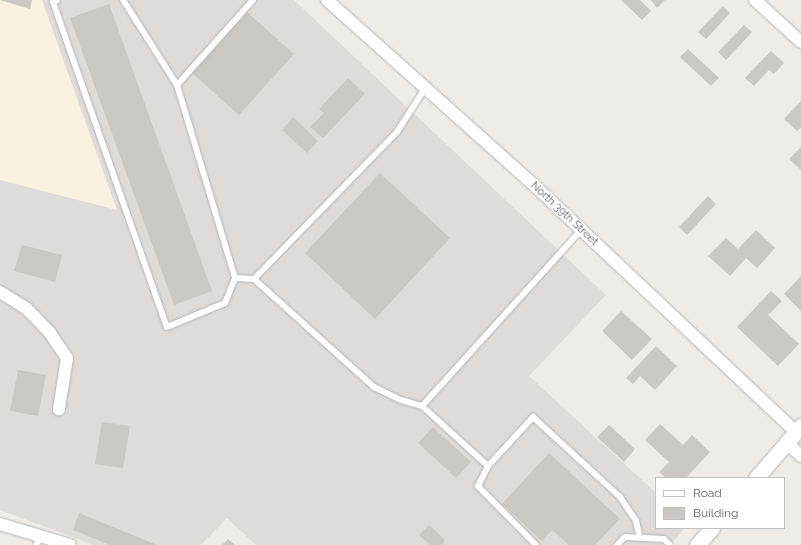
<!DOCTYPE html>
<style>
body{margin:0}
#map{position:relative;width:801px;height:545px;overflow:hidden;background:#efece7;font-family:Raleway,sans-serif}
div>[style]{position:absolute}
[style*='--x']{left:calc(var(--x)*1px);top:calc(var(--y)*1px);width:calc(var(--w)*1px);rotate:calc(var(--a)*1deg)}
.commercial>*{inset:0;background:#fbf1e0}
.industrial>*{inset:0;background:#dedbd9}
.building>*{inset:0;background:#cbc7c3}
.roads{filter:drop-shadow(0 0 1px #b2b5b8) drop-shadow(0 0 1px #b2b5b8)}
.service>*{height:6px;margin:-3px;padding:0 3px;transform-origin:3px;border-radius:3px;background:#fff}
.minor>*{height:12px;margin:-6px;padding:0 6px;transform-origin:6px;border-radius:6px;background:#fff}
.tertiary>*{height:15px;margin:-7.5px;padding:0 7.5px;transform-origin:7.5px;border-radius:7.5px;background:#fff}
span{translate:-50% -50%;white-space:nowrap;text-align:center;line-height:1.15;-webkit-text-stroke:3px #fff;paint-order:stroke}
.street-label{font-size:11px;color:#5e6366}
.legend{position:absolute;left:655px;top:477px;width:130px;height:52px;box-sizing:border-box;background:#fff;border:1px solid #bfc1c2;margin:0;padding:5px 7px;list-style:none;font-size:12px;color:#5e6366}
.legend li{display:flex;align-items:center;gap:8px;height:20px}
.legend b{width:20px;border:1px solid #bfc1c2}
</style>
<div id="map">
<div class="commercial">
<div style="clip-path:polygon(0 0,42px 0,117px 211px,0 180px)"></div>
</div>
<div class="industrial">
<div style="clip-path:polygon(42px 0,294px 0,606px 295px,529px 376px,656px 493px,656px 528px,685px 528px,670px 545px,256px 545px,227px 518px,201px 545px,94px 545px,0 510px,0 180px,117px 210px)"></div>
</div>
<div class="building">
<div style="clip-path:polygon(0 0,32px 0,30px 9px)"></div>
<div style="clip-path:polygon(621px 0,640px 0,651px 11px,642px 20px)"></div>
<div style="clip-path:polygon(651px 0,665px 0,657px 8px)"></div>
<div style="clip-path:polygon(109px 4px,212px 291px,174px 305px,70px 18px)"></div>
<div style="clip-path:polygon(723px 6px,730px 13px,706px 39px,698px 32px)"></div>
<div style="clip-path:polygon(247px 12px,294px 54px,239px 115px,192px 73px)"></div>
<div style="clip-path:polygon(744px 25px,752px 32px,726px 60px,718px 52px)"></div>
<div style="clip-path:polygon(688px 49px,719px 78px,711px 86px,680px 57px)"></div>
<div style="clip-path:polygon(771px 51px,784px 63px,774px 74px,769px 70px,754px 86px,745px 78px)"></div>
<div style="clip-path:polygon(348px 78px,365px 94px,323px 138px,310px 127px,324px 113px,319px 109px)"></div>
<div style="clip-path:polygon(801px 101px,801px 127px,797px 131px,784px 119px)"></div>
<div style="clip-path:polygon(293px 117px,318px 141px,307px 153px,282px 130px)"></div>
<div style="clip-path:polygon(801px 147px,801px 170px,789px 159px)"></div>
<div style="clip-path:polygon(380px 173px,450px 238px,375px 319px,305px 253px)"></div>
<div style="clip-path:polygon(708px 196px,716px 204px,687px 235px,679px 227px)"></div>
<div style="clip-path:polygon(756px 230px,775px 248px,757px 268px,746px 258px,730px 276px,708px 256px,726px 238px,738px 249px)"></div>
<div style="clip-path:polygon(22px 245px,62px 255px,55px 282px,14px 271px)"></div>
<div style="clip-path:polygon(801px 276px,801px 311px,784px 294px)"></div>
<div style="clip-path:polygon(771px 291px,782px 301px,768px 315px,799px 344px,778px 366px,737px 327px)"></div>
<div style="clip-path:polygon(621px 311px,652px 339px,632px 360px,602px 331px)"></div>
<div style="clip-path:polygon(656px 346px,677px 366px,655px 390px,640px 376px,633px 384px,626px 378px)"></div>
<div style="clip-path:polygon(18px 370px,46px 375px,38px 416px,10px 411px)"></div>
<div style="clip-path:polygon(102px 422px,130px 426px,123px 468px,95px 464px)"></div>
<div style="clip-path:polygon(660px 424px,683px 445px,692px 435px,710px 452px,686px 478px,666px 478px,659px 472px,669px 462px,645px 440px)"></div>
<div style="clip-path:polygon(609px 425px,635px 449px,624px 462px,597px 437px)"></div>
<div style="clip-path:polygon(433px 427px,471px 462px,456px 478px,418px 443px)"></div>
<div style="clip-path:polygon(549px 453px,620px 519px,595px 545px,569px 545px,552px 530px,542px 541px,502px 504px)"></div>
<div style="clip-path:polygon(79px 513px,157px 545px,110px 545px,73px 530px)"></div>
<div style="clip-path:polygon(429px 525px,445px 540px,441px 545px,430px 545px,419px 535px)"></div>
<div style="clip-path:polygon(228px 539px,235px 545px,222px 545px)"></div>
</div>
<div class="roads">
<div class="service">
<div style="--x:57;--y:0;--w:4;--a:153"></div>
<div style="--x:53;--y:2;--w:344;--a:70.7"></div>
<div style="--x:167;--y:327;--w:63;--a:-22.5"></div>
<div style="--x:225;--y:303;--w:27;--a:-68"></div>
<div style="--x:235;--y:278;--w:202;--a:-106.7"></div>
<div style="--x:177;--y:85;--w:101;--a:-122.4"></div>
<div style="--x:177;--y:85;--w:114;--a:-48.2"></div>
<div style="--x:235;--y:278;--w:19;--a:3"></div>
<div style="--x:254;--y:279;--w:161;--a:42"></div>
<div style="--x:374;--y:387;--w:30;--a:26"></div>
<div style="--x:401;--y:400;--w:22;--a:16"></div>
<div style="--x:254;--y:279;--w:205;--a:-45.8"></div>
<div style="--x:397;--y:132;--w:50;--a:-57.3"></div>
<div style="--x:488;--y:466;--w:89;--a:-137.7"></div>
<div style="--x:422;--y:406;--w:237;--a:-47.9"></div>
<div style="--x:36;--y:545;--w:12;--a:-59"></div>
<div style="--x:536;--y:545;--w:83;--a:-134.5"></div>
<div style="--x:478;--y:486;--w:22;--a:-63"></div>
<div style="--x:488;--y:466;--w:67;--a:-47.4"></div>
<div style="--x:533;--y:417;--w:118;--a:42.6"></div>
<div style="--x:620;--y:497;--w:29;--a:56"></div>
<div style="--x:636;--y:521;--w:17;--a:77"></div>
<div style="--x:617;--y:545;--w:11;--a:-45"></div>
<div style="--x:625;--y:537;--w:39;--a:3"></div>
<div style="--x:664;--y:539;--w:8;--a:45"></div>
</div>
<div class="minor">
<div style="--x:327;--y:0;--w:282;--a:41.8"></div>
<div style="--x:537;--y:188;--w:356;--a:43.3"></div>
<div style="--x:755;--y:0;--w:62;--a:42.4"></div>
<div style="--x:0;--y:292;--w:31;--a:32"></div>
<div style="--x:26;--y:308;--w:35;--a:46"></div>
<div style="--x:50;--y:333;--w:30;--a:56"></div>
<div style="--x:67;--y:358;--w:52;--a:98.9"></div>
<div style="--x:787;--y:443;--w:19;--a:43"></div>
<div style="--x:0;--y:524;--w:73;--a:16.7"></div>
</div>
<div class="tertiary">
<div style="--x:756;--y:478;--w:69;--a:-49.1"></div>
<div style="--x:697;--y:545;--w:23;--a:-49"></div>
</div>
</div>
<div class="street-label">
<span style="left:564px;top:214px;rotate:43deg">North 39th Street</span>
</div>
<ul class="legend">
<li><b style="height:5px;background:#fff"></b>Road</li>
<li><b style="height:11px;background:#cbc7c3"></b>Building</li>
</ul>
</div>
